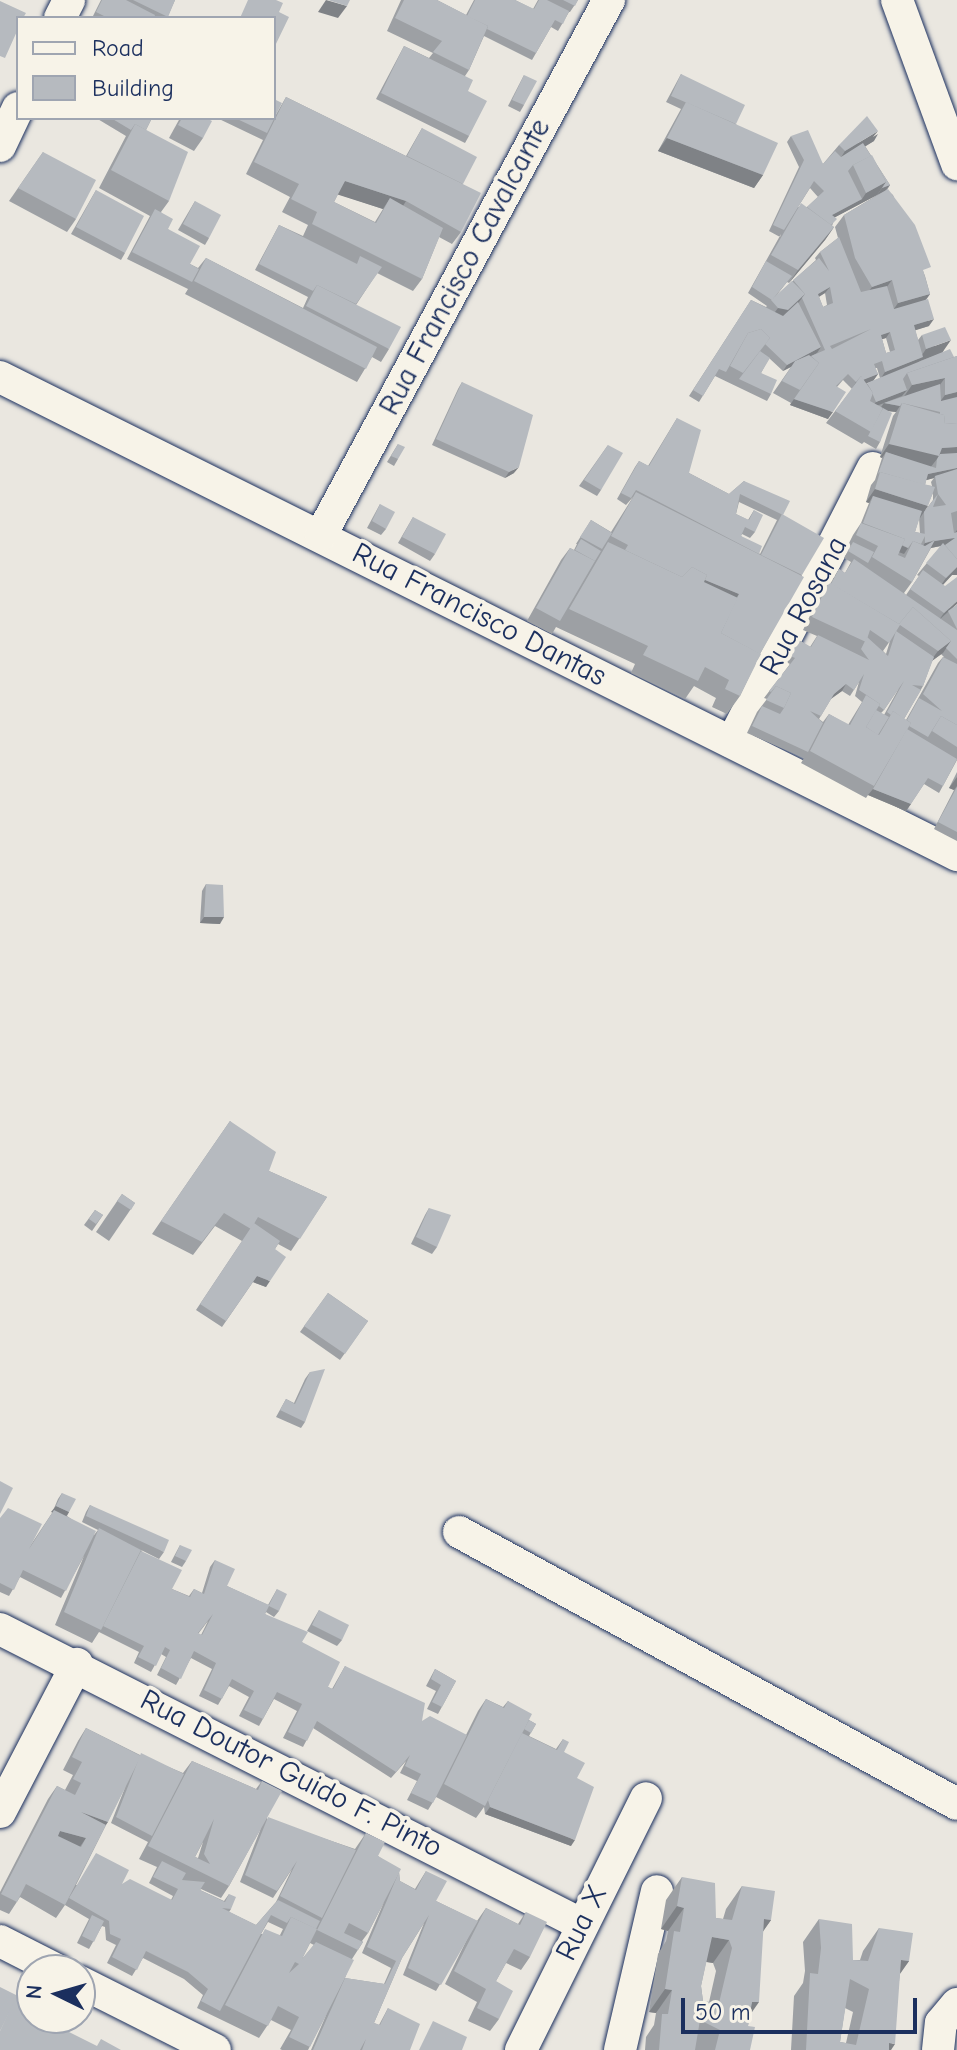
<!DOCTYPE html>
<style>
body{margin:0}
#map{position:relative;width:957px;height:2050px;overflow:hidden;background:#eae7e0;font-family:"Comic Neue",sans-serif}
div>[style]{position:absolute}
[style*='--x']{left:calc(var(--x)*1px);top:calc(var(--y)*1px);width:calc(var(--w)*1px);rotate:calc(var(--a)*1deg)}
.roads{filter:drop-shadow(0 0 2px #1b2f5e) drop-shadow(0 0 2px #1b2f5e)}
.minor>*{height:32px;margin:-16px;padding:0 16px;transform-origin:16px;border-radius:16px;background:#f7f3e8}
.wall>*{inset:0;background:#9da0a4}
.shaded-wall>*{inset:0;background:#7f8286}
.building>*{inset:0;background:#b6babf}
span{translate:-50% -50%;white-space:nowrap;text-align:center;line-height:1.15;-webkit-text-stroke:8px #f7f3e8;paint-order:stroke}
.street-label{font-size:30px;color:#1b2f5e}
.legend{position:absolute;left:16px;top:16px;width:260px;height:104px;box-sizing:border-box;background:#f7f3e8;border:2px solid #9fa5b1;margin:0;padding:10px 14px;list-style:none;font-size:24px;color:#1b2f5e}
.legend li{display:flex;align-items:center;gap:16px;height:40px}
.legend b{width:40px;border:2px solid #9fa5b1}
.north{position:absolute;left:16px;top:1954px;width:80px;height:80px;box-sizing:border-box;background:#f7f3e8;border:2px solid #9fa5b1;border-radius:50%;rotate:275deg;font-size:22px;font-weight:700;line-height:32px;text-align:center;color:#1b2f5e}
.north::after{content:'';display:block;margin:auto;width:28px;height:36px;background:#1b2f5e;clip-path:polygon(50% 0,100% 100%,50% 72%,0 100%)}
.scale{position:absolute;left:681px;top:1998px;width:236px;height:36px;box-sizing:border-box;border:4px solid #1b2f5e;border-top:0;padding-left:10px;font-size:24px;line-height:28px;white-space:nowrap;color:#1b2f5e;-webkit-text-stroke:6px #f7f3e8;paint-order:stroke}
</style>
<div id="map">
<div class="roads">
<div class="minor">
<div style="--x:897;--y:0;--w:175;--a:69.9"></div>
<div style="--x:60;--y:18;--w:20;--a:-63"></div>
<div style="--x:0;--y:146;--w:42;--a:-64.7"></div>
<div style="--x:0;--y:377;--w:1070;--a:26.54"></div>
<div style="--x:321;--y:535;--w:608;--a:-61.71"></div>
<div style="--x:732;--y:742;--w:308;--a:-62.8"></div>
<div style="--x:459;--y:1532;--w:567;--a:28.64"></div>
<div style="--x:0;--y:1629;--w:652;--a:26.92"></div>
<div style="--x:0;--y:1812;--w:167;--a:-62.5"></div>
<div style="--x:0;--y:1941;--w:64;--a:27"></div>
<div style="--x:80;--y:1982;--w:151;--a:26.7"></div>
<div style="--x:521;--y:2050;--w:281;--a:-63.6"></div>
<div style="--x:620;--y:2050;--w:163;--a:-76.9"></div>
<div style="--x:938;--y:2050;--w:27;--a:-84"></div>
<div style="--x:941;--y:2023;--w:25;--a:-50"></div>
</div>
</div>
<div class="wall">
<div style="clip-path:polygon(101px 0,175px 0,167px 18px,92px 18px)"></div>
<div style="clip-path:polygon(401px 0,437px 0,466px 15px,474px 0,515px 0,533px 9px,538px 0,578px 0,570px 12px,569px 12px,558px 31px,551px 27px,532px 60px,484px 36px,469px 70px,465px 76px,468px 91px,469px 136px,465px 143px,376px 99px,404px 46px,429px 58px,433px 53px,387px 31px)"></div>
<div style="clip-path:polygon(681px 74px,736px 124px,763px 175px,754px 188px,658px 151px,681px 109px,666px 102px)"></div>
<div style="clip-path:polygon(524px 75px,524px 105px,520px 112px,508px 106px)"></div>
<div style="clip-path:polygon(evenodd,286px 97px,406px 156px,422px 128px,463px 184px,461px 232px,452px 244px,439px 237px,422px 279px,413px 291px,377px 273px,356px 305px,389px 349px,381px 362px,372px 357px,357px 382px,185px 294px,188px 289px,127px 259px,150px 216px,99px 188px,126px 136px,96px 118px,152px 118px,146px 130px,169px 201px,161px 212px,168px 229px,190px 264px,198px 268px,206px 258px,303px 308px,308px 297px,255px 270px,279px 225px,303px 236px,308px 225px,282px 212px,290px 197px,246px 174px,263px 140px,217px 118px,274px 118px,286px 97px,338px 194px,383px 209px,375px 222px,334px 202px,338px 194px)"></div>
<div style="clip-path:polygon(180px 118px,206px 118px,203px 138px,194px 151px,169px 138px)"></div>
<div style="clip-path:polygon(evenodd,791px 136px,823px 164px,839px 145px,874px 141px,865px 146px,890px 185px,887px 190px,893px 195px,925px 276px,930px 294px,926px 300px,929px 326px,915px 330px,918px 340px,922px 335px,942px 352px,954px 357px,957px 356px,957px 575px,952px 575px,943px 585px,950px 610px,957px 605px,957px 760px,939px 793px,924px 784px,906px 811px,868px 795px,866px 798px,801px 763px,804px 758px,747px 733px,757px 712px,767px 699px,764px 698px,790px 664px,784px 661px,797px 639px,810px 647px,817px 636px,803px 630px,820px 595px,829px 582px,830px 583px,839px 569px,845px 573px,851px 562px,844px 558px,849px 548px,847px 547px,853px 535px,861px 523px,869px 503px,866px 502px,871px 485px,875px 480px,882px 458px,880px 457px,893px 416px,896px 412px,888px 411px,880px 442px,876px 449px,864px 442px,862px 444px,826px 423px,852px 389px,843px 380px,837px 387px,828px 419px,790px 405px,791px 403px,773px 393px,791px 367px,783px 371px,769px 358px,761px 373px,771px 394px,767px 401px,715px 376px,699px 402px,689px 396px,751px 300px,766px 307px,767px 306px,748px 293px,781px 234px,780px 237px,769px 231px,799px 167px,787px 142px,791px 136px,810px 188px,818px 197px,807px 207px,798px 207px,810px 188px,791px 136px,879px 194px,844px 215px,835px 227px,838px 238px,820px 252px,815px 258px,816px 260px,776px 296px,787px 282px,789px 283px,825px 240px,834px 227px,832px 226px,835px 217px,879px 194px,791px 136px,825px 293px,827px 305px,823px 307px,819px 297px,825px 293px,791px 136px,886px 338px,890px 352px,886px 353px,882px 339px,886px 338px,791px 136px,875px 368px,877px 368px,880px 378px,867px 384px,866px 383px,873px 381px,878px 374px,875px 368px,791px 136px,934px 478px,931px 482px,932px 486px,925px 485px,926px 480px,934px 478px,791px 136px,933px 493px,933px 500px,924px 512px,933px 493px,791px 136px,919px 518px,920px 533px,915px 532px,919px 518px,791px 136px,941px 546px,917px 575px,919px 576px,906px 595px,904px 593px,912px 582px,931px 548px,941px 546px,791px 136px,890px 641px,886px 654px,883px 651px,890px 641px,791px 136px,941px 654px,944px 657px,943px 657px,938px 663px,906px 720px,904px 719px,923px 686px,932px 661px,941px 654px,791px 136px,859px 682px,855px 696px,862px 702px,848px 725px,829px 714px,823px 722px,819px 719px,831px 699px,842px 691px,850px 696px,859px 682px,791px 136px,899px 688px,884px 715px,881px 713px,884px 710px,899px 688px)"></div>
<div style="clip-path:polygon(43px 152px,76px 219px,67px 232px,9px 201px)"></div>
<div style="clip-path:polygon(96px 190px,125px 253px,121px 260px,71px 234px)"></div>
<div style="clip-path:polygon(195px 201px,209px 238px,205px 245px,178px 230px)"></div>
<div style="clip-path:polygon(462px 382px,514px 473px,505px 478px,432px 445px,458px 389px)"></div>
<div style="clip-path:polygon(evenodd,677px 418px,689px 473px,729px 494px,744px 481px,783px 515px,802px 576px,760px 654px,740px 696px,727px 714px,712px 707px,716px 698px,694px 686px,685px 699px,631px 673px,635px 664px,556px 627px,552px 634px,527px 621px,561px 560px,570px 548px,574px 550px,577px 544px,576px 544px,591px 520px,611px 532px,633px 497px,626px 505px,617px 499px,635px 467px,639px 461px,648px 466px,677px 418px,739px 502px,777px 520px,760px 554px,741px 536px,742px 534px,750px 538px,755px 532px,754px 510px,748px 520px,736px 514px,739px 502px)"></div>
<div style="clip-path:polygon(398px 444px,398px 459px,394px 466px,387px 462px)"></div>
<div style="clip-path:polygon(608px 445px,601px 490px,597px 496px,579px 486px)"></div>
<div style="clip-path:polygon(380px 504px,386px 529px,381px 535px,367px 528px)"></div>
<div style="clip-path:polygon(413px 517px,435px 554px,430px 561px,398px 543px)"></div>
<div style="clip-path:polygon(957px 772px,957px 841px,934px 829px,954px 790px,949px 788px)"></div>
<div style="clip-path:polygon(206px 884px,220px 924px,200px 923px,202px 891px)"></div>
<div style="clip-path:polygon(230px 1121px,269px 1171px,327px 1197px,291px 1251px,278px 1244px,275px 1249px,266px 1287px,253px 1282px,222px 1327px,196px 1310px,242px 1241px,215px 1226px,193px 1255px,152px 1234px)"></div>
<div style="clip-path:polygon(122px 1194px,135px 1203px,109px 1241px,96px 1232px)"></div>
<div style="clip-path:polygon(429px 1208px,437px 1247px,432px 1254px,411px 1244px,425px 1215px)"></div>
<div style="clip-path:polygon(95px 1210px,103px 1215px,92px 1231px,84px 1225px)"></div>
<div style="clip-path:polygon(328px 1293px,368px 1321px,340px 1360px,300px 1332px)"></div>
<div style="clip-path:polygon(310px 1372px,305px 1422px,301px 1428px,276px 1417px,286px 1399px,294px 1403px,305px 1379px)"></div>
<div style="clip-path:polygon(evenodd,62px 1493px,69px 1512px,67px 1516px,94px 1535px,98px 1530px,82px 1522px,86px 1512px,90px 1505px,164px 1552px,159px 1559px,141px 1550px,172px 1589px,189px 1596px,194px 1589px,202px 1593px,210px 1567px,215px 1560px,227px 1586px,268px 1605px,277px 1589px,279px 1611px,274px 1617px,266px 1612px,265px 1614px,302px 1642px,328px 1687px,332px 1689px,345px 1666px,422px 1721px,466px 1735px,478px 1711px,486px 1699px,503px 1707px,508px 1701px,529px 1720px,536px 1724px,529px 1736px,556px 1749px,563px 1739px,564px 1752px,577px 1778px,571px 1846px,485px 1814px,484px 1807px,476px 1818px,436px 1797px,428px 1810px,407px 1800px,417px 1781px,400px 1773px,406px 1761px,391px 1778px,313px 1728px,303px 1747px,283px 1738px,297px 1711px,274px 1699px,259px 1726px,239px 1716px,249px 1697px,229px 1686px,218px 1705px,199px 1696px,212px 1669px,191px 1658px,176px 1685px,157px 1675px,166px 1657px,161px 1654px,151px 1672px,134px 1663px,139px 1652px,99px 1632px,92px 1643px,55px 1625px,84px 1556px,61px 1598px,20px 1577px,9px 1596px,0 1592px,0 1518px,30px 1546px,52px 1513px,58px 1499px,62px 1493px,208px 1621px,201px 1635px,198px 1634px,208px 1621px)"></div>
<div style="clip-path:polygon(180px 1545px,186px 1561px,182px 1567px,171px 1562px)"></div>
<div style="clip-path:polygon(319px 1610px,342px 1640px,337px 1646px,307px 1631px)"></div>
<div style="clip-path:polygon(435px 1669px,456px 1681px,438px 1714px,427px 1709px,436px 1691px,426px 1686px)"></div>
<div style="clip-path:polygon(evenodd,86px 1728px,140px 1755px,183px 1773px,192px 1761px,256px 1789px,262px 1781px,267px 1819px,355px 1849px,366px 1833px,378px 1856px,399px 1872px,400px 1881px,415px 1889px,426px 1871px,436px 1901px,477px 1921px,486px 1908px,518px 1924px,526px 1912px,530px 1957px,521px 1970px,506px 1963px,496px 1981px,499px 2019px,490px 2031px,468px 2021px,477px 2002px,445px 1984px,468px 1937px,436px 1991px,403px 1975px,424px 1923px,402px 1958px,374px 2023px,379px 2025px,388px 2008px,410px 2050px,311px 2050px,327px 2013px,308px 2050px,282px 2050px,280px 2049px,291px 2030px,271px 2020px,259px 2038px,197px 2008px,203px 1995px,184px 1979px,143px 1958px,132px 1976px,107px 1963px,116px 1945px,106px 1940px,105px 1927px,102px 1926px,89px 1949px,77px 1943px,89px 1919px,65px 1905px,56px 1918px,20px 1897px,9px 1914px,0 1910px,0 1892px,48px 1799px,57px 1786px,65px 1790px,73px 1775px,63px 1770px,78px 1741px,86px 1728px,126px 1785px,111px 1823px,148px 1842px,139px 1859px,157px 1867px,149px 1883px,173px 1896px,171px 1900px,122px 1884px,76px 1885px,126px 1785px,86px 1728px,261px 1828px,240px 1882px,273px 1898px,292px 1869px,276px 1902px,256px 1925px,229px 1912px,231px 1909px,229px 1894px,224px 1901px,200px 1890px,201px 1889px,221px 1898px,229px 1886px,261px 1828px,86px 1728px,203px 1842px,198px 1858px,195px 1857px,203px 1842px,86px 1728px,384px 1902px,362px 1953px,391px 1968px,384px 1984px,345px 1978px,352px 1959px,363px 1942px,362px 1941px,368px 1933px,384px 1902px,86px 1728px,268px 1922px,283px 1929px,280px 1935px,261px 1934px,268px 1922px,86px 1728px,310px 1943px,314px 1945px,302px 1959px,310px 1943px)"></div>
<div style="clip-path:polygon(evenodd,682px 1877px,716px 1918px,723px 1919px,726px 1909px,742px 1886px,771px 1920px,763px 1931px,748px 2026px,750px 2050px,645px 2050px,646px 2037px,654px 2025px,656px 2013px,649px 2012px,658px 1954px,666px 1941px,668px 1931px,661px 1929px,666px 1900px,682px 1877px,706px 1962px,713px 1963px,716px 1971px,709px 2002px,703px 2001px,701px 1986px,706px 1962px)"></div>
<div style="clip-path:polygon(evenodd,819px 1919px,853px 1960px,860px 1960px,863px 1951px,879px 1928px,909px 1961px,900px 1973px,891px 2050px,791px 2050px,794px 1996px,803px 1983px,805px 1971px,803px 1942px,819px 1919px,845px 2008px,853px 2012px,846px 2043px,840px 2042px,845px 2008px)"></div>
</div>
<div class="shaded-wall">
<div style="clip-path:polygon(326px 0,347px 6px,338px 18px,318px 12px)"></div>
<div style="clip-path:polygon(878px 131px,873px 137px,878px 134px,874px 141px,837px 164px,845px 151px)"></div>
<div style="clip-path:polygon(667px 138px,763px 175px,754px 188px,658px 151px)"></div>
<div style="clip-path:polygon(345px 181px,406px 201px,398px 214px,390px 198px,383px 209px,336px 194px)"></div>
<div style="clip-path:polygon(886px 182px,877px 195px,828px 221px,832px 215px,862px 199px,866px 193px)"></div>
<div style="clip-path:polygon(890px 185px,885px 191px,877px 195px,882px 188px)"></div>
<div style="clip-path:polygon(834px 227px,825px 240px,789px 283px,798px 270px)"></div>
<div style="clip-path:polygon(892px 280px,883px 292px,863px 299px,872px 287px)"></div>
<div style="clip-path:polygon(830px 287px,825px 293px,813px 300px,818px 294px)"></div>
<div style="clip-path:polygon(805px 294px,796px 306px,779px 322px,769px 320px,778px 308px)"></div>
<div style="clip-path:polygon(930px 294px,921px 306px,889px 316px,898px 303px)"></div>
<div style="clip-path:polygon(934px 319px,929px 326px,910px 332px,914px 325px)"></div>
<div style="clip-path:polygon(890px 332px,886px 338px,876px 341px,881px 335px)"></div>
<div style="clip-path:polygon(951px 340px,942px 353px,920px 361px,918px 363px,881px 378px,885px 372px,920px 358px,926px 349px)"></div>
<div style="clip-path:polygon(821px 347px,817px 353px,783px 371px,787px 365px)"></div>
<div style="clip-path:polygon(878px 374px,873px 381px,852px 389px,856px 382px)"></div>
<div style="clip-path:polygon(945px 378px,936px 390px,903px 398px,912px 385px)"></div>
<div style="clip-path:polygon(907px 390px,902px 396px,884px 403px,900px 406px,896px 412px,879px 410px,884px 403px,871px 408px,876px 402px)"></div>
<div style="clip-path:polygon(957px 392px,957px 403px,936px 407px,945px 395px)"></div>
<div style="clip-path:polygon(794px 399px,833px 412px,828px 419px,790px 405px)"></div>
<div style="clip-path:polygon(889px 444px,942px 448px,957px 447px,957px 459px,937px 459px,930px 468px,886px 452px,882px 458px,880px 457px)"></div>
<div style="clip-path:polygon(519px 467px,514px 473px,505px 478px,509px 472px)"></div>
<div style="clip-path:polygon(957px 468px,957px 473px,935px 476px,934px 478px,923px 481px,928px 474px)"></div>
<div style="clip-path:polygon(875px 489px,928px 506px,920px 518px,873px 496px,869px 503px,866px 502px)"></div>
<div style="clip-path:polygon(861px 530px,908px 548px,904px 554px,869px 541px)"></div>
<div style="clip-path:polygon(957px 530px,957px 536px,951px 544px,920px 550px,925px 543px,951px 538px)"></div>
<div style="clip-path:polygon(957px 567px,957px 575px,952px 575px,937px 591px,946px 578px)"></div>
<div style="clip-path:polygon(689px 573px,739px 594px,730px 607px)"></div>
<div style="clip-path:polygon(957px 601px,957px 604px,939px 620px,944px 613px)"></div>
<div style="clip-path:polygon(951px 641px,943px 653px,929px 663px,938px 651px)"></div>
<div style="clip-path:polygon(846px 684px,842px 691px,829px 700px,834px 694px)"></div>
<div style="clip-path:polygon(957px 777px,957px 786px,954px 790px,949px 788px)"></div>
<div style="clip-path:polygon(873px 789px,911px 804px,906px 811px,868px 795px)"></div>
<div style="clip-path:polygon(204px 917px,224px 917px,220px 924px,200px 923px)"></div>
<div style="clip-path:polygon(257px 1276px,270px 1281px,266px 1287px,253px 1282px)"></div>
<div style="clip-path:polygon(56px 1506px,69px 1512px,65px 1518px,51px 1512px)"></div>
<div style="clip-path:polygon(490px 1807px,575px 1840px,571px 1846px,485px 1814px)"></div>
<div style="clip-path:polygon(81px 1812px,108px 1822px,99px 1834px)"></div>
<div style="clip-path:polygon(60px 1831px,86px 1838px,77px 1851px,51px 1844px)"></div>
<div style="clip-path:polygon(677px 1906px,684px 1908px,668px 1931px,661px 1929px)"></div>
<div style="clip-path:polygon(764px 1919px,771px 1920px,755px 1943px)"></div>
<div style="clip-path:polygon(712px 1937px,729px 1940px,713px 1963px,696px 1960px)"></div>
<div style="clip-path:polygon(901px 1960px,909px 1961px,893px 1984px)"></div>
<div style="clip-path:polygon(665px 1989px,672px 1990px,656px 2013px,649px 2012px)"></div>
<div style="clip-path:polygon(752px 2002px,759px 2002px,743px 2025px)"></div>
<div style="clip-path:polygon(889px 2043px,895px 2044px,891px 2050px,884px 2050px)"></div>
</div>
<div class="building">
<div style="clip-path:polygon(102px 0,126px 0,155px 15px,154px 18px,108px 18px,96px 12px)"></div>
<div style="clip-path:polygon(133px 0,175px 0,168px 17px)"></div>
<div style="clip-path:polygon(248px 0,276px 0,283px 3px,279px 12px,289px 17px,274px 48px,274px 18px,240px 18px)"></div>
<div style="clip-path:polygon(328px 0,350px 0,347px 6px)"></div>
<div style="clip-path:polygon(404px 0,437px 0,488px 26px,469px 70px,433px 52px,442px 41px,395px 18px)"></div>
<div style="clip-path:polygon(475px 0,515px 0,534px 9px,539px 0,547px 0,569px 11px,563px 24px,555px 20px,536px 53px,487px 29px,488px 26px,467px 16px)"></div>
<div style="clip-path:polygon(563px 0,578px 0,575px 6px)"></div>
<div style="clip-path:polygon(0 1px,26px 13px,23px 18px,18px 18px,18px 29px,5px 58px,0 56px)"></div>
<div style="clip-path:polygon(404px 46px,473px 80px,468px 91px,487px 101px,469px 136px,381px 93px)"></div>
<div style="clip-path:polygon(681px 74px,745px 105px,736px 124px,671px 96px)"></div>
<div style="clip-path:polygon(524px 75px,537px 81px,524px 105px,512px 100px)"></div>
<div style="clip-path:polygon(286px 97px,481px 193px,461px 232px,406px 201px,345px 181px,334px 202px,376px 223px,390px 198px,443px 228px,422px 279px,312px 224px,317px 212px,291px 199px,299px 184px,254px 162px)"></div>
<div style="clip-path:polygon(274px 99px,282px 103px,267px 133px,235px 118px,274px 118px)"></div>
<div style="clip-path:polygon(686px 102px,778px 143px,763px 175px,667px 138px)"></div>
<div style="clip-path:polygon(867px 116px,878px 131px,845px 151px,839px 145px)"></div>
<div style="clip-path:polygon(111px 118px,152px 118px,146px 130px,135px 124px,131px 130px)"></div>
<div style="clip-path:polygon(182px 118px,206px 118px,212px 121px,203px 138px,178px 125px)"></div>
<div style="clip-path:polygon(135px 124px,188px 152px,169px 201px,111px 170px)"></div>
<div style="clip-path:polygon(422px 128px,477px 157px,463px 184px,407px 156px)"></div>
<div style="clip-path:polygon(808px 130px,823px 164px,835px 151px,841px 157px,863px 143px,871px 156px,853px 165px,848px 171px,862px 199px,832px 215px,837px 219px,831px 225px,807px 207px,824px 191px,814px 181px,784px 230px,773px 225px,804px 160px,791px 136px)"></div>
<div style="clip-path:polygon(43px 152px,96px 180px,76px 219px,18px 188px)"></div>
<div style="clip-path:polygon(872px 155px,886px 182px,866px 193px,853px 165px)"></div>
<div style="clip-path:polygon(877px 165px,890px 185px,882px 188px,886px 182px)"></div>
<div style="clip-path:polygon(888px 189px,915px 225px,931px 267px,923px 270px,930px 294px,898px 303px,892px 280px,872px 287px,855px 258px,844px 215px)"></div>
<div style="clip-path:polygon(96px 190px,144px 216px,125px 253px,76px 227px)"></div>
<div style="clip-path:polygon(195px 201px,221px 215px,209px 238px,183px 224px)"></div>
<div style="clip-path:polygon(801px 203px,834px 227px,798px 270px,771px 255px)"></div>
<div style="clip-path:polygon(155px 209px,173px 219px,168px 229px,200px 246px,190px 264px,199px 269px,192px 282px,132px 252px)"></div>
<div style="clip-path:polygon(279px 225px,357px 264px,360px 256px,382px 267px,356px 304px,317px 285px,313px 291px,259px 264px)"></div>
<div style="clip-path:polygon(evenodd,839px 237px,861px 292px,887px 286px,894px 309px,928px 299px,934px 319px,914px 325px,923px 357px,885px 372px,882px 361px,874px 364px,878px 374px,863px 380px,861px 376px,856px 382px,848px 374px,836px 386px,846px 392px,833px 412px,794px 399px,819px 363px,811px 356px,825px 350px,802px 298px,805px 294px,793px 280px,819px 258px,829px 271px,820px 252px,839px 237px,830px 287px,833px 303px,823px 307px,818px 294px,830px 287px,839px 237px,871px 329px,832px 349px,830px 346px,871px 329px,839px 237px,890px 332px,895px 350px,886px 353px,881px 335px,890px 332px)"></div>
<div style="clip-path:polygon(206px 258px,377px 347px,366px 369px,194px 281px)"></div>
<div style="clip-path:polygon(766px 261px,792px 276px,772px 300px,752px 287px)"></div>
<div style="clip-path:polygon(792px 281px,805px 294px,788px 310px,778px 308px,771px 300px)"></div>
<div style="clip-path:polygon(317px 285px,401px 327px,389px 349px,306px 306px)"></div>
<div style="clip-path:polygon(751px 300px,783px 316px,798px 302px,821px 347px,787px 365px,765px 344px,770px 338px,761px 329px,748px 333px,726px 372px,719px 369px,703px 396px,693px 390px)"></div>
<div style="clip-path:polygon(945px 327px,951px 340px,926px 349px,922px 335px)"></div>
<div style="clip-path:polygon(761px 329px,770px 338px,743px 373px,730px 366px,748px 333px)"></div>
<div style="clip-path:polygon(950px 349px,954px 357px,907px 373px,903px 379px,907px 390px,876px 402px,873px 395px,873px 393px,867px 383px)"></div>
<div style="clip-path:polygon(760px 351px,770px 358px,761px 373px,777px 380px,771px 394px,739px 379px)"></div>
<div style="clip-path:polygon(809px 355px,819px 363px,800px 390px,782px 381px,795px 361px)"></div>
<div style="clip-path:polygon(957px 356px,957px 392px,945px 395px,945px 378px,912px 385px,907px 373px)"></div>
<div style="clip-path:polygon(861px 376px,873px 393px,870px 401px,883px 408px,871px 432px,835px 411px)"></div>
<div style="clip-path:polygon(462px 382px,533px 415px,519px 467px,509px 472px,436px 439px)"></div>
<div style="clip-path:polygon(940px 384px,941px 401px,957px 397px,957px 423px,945px 424px,944px 415px,940px 414px,940px 412px,902px 403px,900px 406px,884px 403px)"></div>
<div style="clip-path:polygon(902px 403px,944px 415px,945px 424px,957px 423px,957px 447px,942px 448px,939px 456px,889px 444px)"></div>
<div style="clip-path:polygon(883px 408px,892px 413px,880px 442px,868px 436px)"></div>
<div style="clip-path:polygon(677px 418px,701px 430px,689px 473px,729px 494px,744px 481px,790px 501px,783px 515px,740px 494px,736px 514px,749px 520px,754px 510px,763px 515px,755px 532px,745px 527px,741px 536px,762px 546px,759px 554px,636px 490px,631px 498px,621px 493px,639px 461px,649px 466px)"></div>
<div style="clip-path:polygon(398px 444px,405px 447px,398px 459px,391px 456px)"></div>
<div style="clip-path:polygon(608px 445px,623px 453px,601px 490px,584px 480px)"></div>
<div style="clip-path:polygon(886px 452px,936px 468px,937px 459px,940px 454px,957px 453px,957px 468px,928px 474px,925px 485px,880px 472px,878px 474px)"></div>
<div style="clip-path:polygon(evenodd,957px 469px,957px 511px,951px 513px,954px 533px,957px 532px,957px 559px,945px 545px,955px 538px,934px 541px,935px 540px,925px 543px,924px 512px,938px 494px,935px 476px,957px 469px,938px 494px,946px 505px,933px 507px,938px 494px)"></div>
<div style="clip-path:polygon(880px 472px,935px 487px,928px 506px,875px 489px)"></div>
<div style="clip-path:polygon(636px 492px,804px 577px,760px 654px,721px 633px,739px 594px,705px 580px,707px 575px,692px 567px,682px 577px,625px 550px,628px 545px,611px 536px)"></div>
<div style="clip-path:polygon(873px 496px,922px 511px,915px 532px,926px 534px,921px 544px,913px 541px,908px 548px,902px 545px,905px 539px,863px 523px)"></div>
<div style="clip-path:polygon(380px 504px,395px 512px,386px 529px,372px 521px)"></div>
<div style="clip-path:polygon(782px 514px,824px 538px,802px 575px,761px 555px)"></div>
<div style="clip-path:polygon(413px 517px,446px 534px,435px 554px,402px 537px)"></div>
<div style="clip-path:polygon(591px 520px,612px 533px,602px 549px,580px 537px)"></div>
<div style="clip-path:polygon(861px 523px,905px 539px,898px 555px,905px 558px,913px 541px,925px 546px,935px 540px,912px 582px,872px 557px,878px 546px,856px 535px)"></div>
<div style="clip-path:polygon(581px 539px,601px 551px,595px 561px,575px 550px)"></div>
<div style="clip-path:polygon(608px 542px,682px 577px,692px 567px,707px 575px,704px 582px,738px 598px,721px 633px,761px 654px,740px 696px,725px 689px,729px 680px,705px 667px,698px 681px,643px 655px,648px 646px,569px 609px)"></div>
<div style="clip-path:polygon(853px 542px,874px 552px,868px 563px,848px 551px)"></div>
<div style="clip-path:polygon(943px 543px,957px 559px,957px 567px,946px 578px,926px 563px)"></div>
<div style="clip-path:polygon(570px 548px,595px 561px,560px 621px,536px 608px)"></div>
<div style="clip-path:polygon(854px 559px,957px 630px,957px 659px,946px 648px,951px 641px,913px 607px,899px 624px,831px 584px,839px 569px,845px 573px)"></div>
<div style="clip-path:polygon(923px 570px,945px 586px,957px 577px,957px 601px,944px 613px,910px 589px)"></div>
<div style="clip-path:polygon(829px 582px,899px 624px,913px 607px,951px 641px,938px 651px,900px 625px,889px 643px,870px 630px,866px 642px,812px 617px)"></div>
<div style="clip-path:polygon(957px 605px,957px 629px,948px 611px)"></div>
<div style="clip-path:polygon(896px 631px,934px 657px,923px 686px,912px 685px,921px 690px,904px 719px,893px 711px,891px 715px,887px 712px,904px 681px,884px 710px,879px 706px,880px 704px,859px 690px,864px 674px,854px 690px,846px 684px,834px 694px,821px 716px,810px 711px,823px 723px,808px 752px,752px 726px,762px 706px,780px 714px,784px 708px,791px 693px,776px 686px,771px 692px,769px 691px,795px 658px,788px 655px,797px 639px,811px 647px,818px 635px,869px 660px,861px 649px,867px 637px,888px 656px)"></div>
<div style="clip-path:polygon(943px 657px,957px 664px,957px 725px,941px 716px,928px 737px,909px 726px,911px 723px,907px 720px,919px 698px,942px 711px,923px 694px)"></div>
<div style="clip-path:polygon(776px 686px,791px 693px,784px 708px,766px 700px)"></div>
<div style="clip-path:polygon(866px 695px,880px 704px,866px 727px,879px 735px,893px 711px,911px 723px,874px 786px,810px 751px,829px 714px,850px 725px)"></div>
<div style="clip-path:polygon(876px 710px,889px 717px,878px 735px,866px 727px)"></div>
<div style="clip-path:polygon(941px 716px,957px 725px,957px 747px,932px 731px)"></div>
<div style="clip-path:polygon(907px 729px,957px 759px,943px 786px,928px 778px,911px 804px,873px 789px)"></div>
<div style="clip-path:polygon(957px 787px,957px 832px,938px 822px)"></div>
<div style="clip-path:polygon(206px 884px,223px 885px,224px 917px,204px 917px)"></div>
<div style="clip-path:polygon(230px 1121px,276px 1152px,269px 1171px,327px 1197px,300px 1239px,258px 1217px,251px 1229px,224px 1213px,202px 1242px,161px 1221px)"></div>
<div style="clip-path:polygon(122px 1194px,135px 1203px,131px 1210px,117px 1201px)"></div>
<div style="clip-path:polygon(429px 1208px,451px 1215px,437px 1247px,416px 1237px)"></div>
<div style="clip-path:polygon(95px 1210px,103px 1215px,96px 1224px,89px 1219px)"></div>
<div style="clip-path:polygon(254px 1223px,280px 1241px,275px 1249px,286px 1257px,270px 1281px,257px 1276px,226px 1321px,200px 1304px)"></div>
<div style="clip-path:polygon(328px 1293px,368px 1321px,345px 1354px,304px 1326px)"></div>
<div style="clip-path:polygon(325px 1369px,305px 1422px,280px 1410px,286px 1399px,295px 1404px,310px 1372px)"></div>
<div style="clip-path:polygon(0 1481px,13px 1488px,0 1514px)"></div>
<div style="clip-path:polygon(62px 1493px,76px 1499px,69px 1512px,56px 1506px)"></div>
<div style="clip-path:polygon(90px 1505px,169px 1540px,164px 1552px,86px 1516px)"></div>
<div style="clip-path:polygon(8px 1508px,42px 1524px,29px 1549px,54px 1510px,96px 1531px,66px 1591px,23px 1570px,14px 1590px,0 1583px,0 1518px)"></div>
<div style="clip-path:polygon(99px 1528px,141px 1550px,101px 1630px,64px 1612px)"></div>
<div style="clip-path:polygon(180px 1545px,192px 1550px,186px 1561px,175px 1556px)"></div>
<div style="clip-path:polygon(evenodd,141px 1551px,182px 1570px,172px 1589px,190px 1597px,194px 1589px,204px 1594px,215px 1560px,235px 1569px,227px 1586px,269px 1605px,277px 1589px,287px 1594px,279px 1611px,269px 1606px,265px 1614px,308px 1632px,302px 1642px,340px 1662px,328px 1687px,333px 1689px,345px 1666px,425px 1703px,422px 1721px,430px 1716px,467px 1735px,433px 1803px,411px 1793px,421px 1774px,405px 1766px,410px 1755px,396px 1772px,317px 1721px,307px 1741px,288px 1732px,302px 1704px,277px 1692px,263px 1719px,244px 1710px,254px 1691px,232px 1679px,222px 1699px,204px 1690px,216px 1663px,194px 1651px,181px 1679px,161px 1668px,170px 1650px,165px 1647px,156px 1666px,138px 1657px,144px 1646px,103px 1626px,141px 1551px,213px 1614px,202px 1635px,198px 1633px,213px 1614px)"></div>
<div style="clip-path:polygon(319px 1610px,349px 1625px,342px 1640px,312px 1625px)"></div>
<div style="clip-path:polygon(435px 1669px,456px 1681px,442px 1707px,432px 1702px,441px 1685px,431px 1679px)"></div>
<div style="clip-path:polygon(486px 1699px,504px 1708px,508px 1701px,532px 1714px,485px 1806px,444px 1784px)"></div>
<div style="clip-path:polygon(529px 1720px,536px 1724px,531px 1733px,524px 1729px)"></div>
<div style="clip-path:polygon(evenodd,86px 1728px,141px 1756px,108px 1822px,81px 1812px,106px 1825px,65px 1905px,26px 1884px,17px 1902px,1px 1894px,57px 1786px,75px 1795px,81px 1783px,73px 1779px,82px 1762px,72px 1757px,86px 1728px,60px 1831px,86px 1838px,81px 1847px,58px 1836px,60px 1831px)"></div>
<div style="clip-path:polygon(522px 1733px,557px 1750px,563px 1739px,569px 1742px,564px 1752px,585px 1763px,577px 1778px,594px 1787px,575px 1840px,490px 1807px,488px 1800px)"></div>
<div style="clip-path:polygon(141px 1753px,184px 1774px,152px 1836px,116px 1817px)"></div>
<div style="clip-path:polygon(evenodd,192px 1761px,258px 1790px,262px 1781px,282px 1791px,229px 1886px,148px 1846px,192px 1761px,214px 1819px,204px 1854px,210px 1864px,195px 1857px,214px 1819px)"></div>
<div style="clip-path:polygon(268px 1817px,356px 1850px,322px 1918px,280px 1896px,297px 1861px,277px 1891px,245px 1875px)"></div>
<div style="clip-path:polygon(366px 1833px,385px 1842px,378px 1856px,401px 1869px,368px 1933px,349px 1923px,344px 1933px,363px 1942px,358px 1950px,317px 1930px)"></div>
<div style="clip-path:polygon(96px 1853px,129px 1870px,122px 1884px,130px 1879px,172px 1900px,178px 1889px,153px 1877px,162px 1861px,186px 1873px,182px 1880px,205px 1882px,200px 1890px,225px 1902px,229px 1894px,236px 1897px,231px 1909px,222px 1908px,256px 1925px,278px 1900px,320px 1921px,316px 1929px,291px 1917px,287px 1923px,271px 1915px,220px 2011px,201px 2001px,208px 1989px,188px 1972px,146px 1951px,137px 1970px,112px 1957px,121px 1939px,110px 1934px,109px 1921px,69px 1898px)"></div>
<div style="clip-path:polygon(426px 1871px,447px 1881px,436px 1901px,478px 1921px,441px 1985px,408px 1968px,429px 1915px,402px 1958px,374px 2023px,380px 2025px,388px 2008px,420px 2024px,410px 2050px,362px 2050px,366px 2039px,360px 2050px,313px 2050px,345px 1978px,385px 1984px,396px 1961px,367px 1947px,399px 1872px,400px 1881px,416px 1890px)"></div>
<div style="clip-path:polygon(evenodd,682px 1877px,715px 1883px,716px 1918px,732px 1920px,742px 1886px,775px 1891px,771px 1920px,764px 1919px,759px 2002px,752px 2002px,748px 2026px,755px 2027px,750px 2050px,715px 2050px,720px 2030px,700px 2020px,695px 2050px,659px 2050px,662px 2014px,668px 2014px,672px 1990px,665px 1989px,674px 1931px,680px 1932px,684px 1908px,677px 1906px,682px 1877px,712px 1937px,729px 1940px,732px 1948px,719px 2003px,703px 2001px,701px 1986px,712px 1937px)"></div>
<div style="clip-path:polygon(486px 1908px,520px 1925px,526px 1912px,547px 1922px,530px 1957px,514px 1949px,496px 1981px,513px 1991px,499px 2019px,477px 2008px,486px 1989px,454px 1971px)"></div>
<div style="clip-path:polygon(92px 1915px,104px 1921px,94px 1942px,82px 1936px)"></div>
<div style="clip-path:polygon(evenodd,291px 1917px,317px 1929px,302px 1959px,316px 1942px,354px 1960px,310px 2047px,289px 2037px,299px 2017px,278px 2006px,268px 2026px,225px 2005px,265px 1929px,282px 1936px,291px 1917px,295px 1962px,299px 1964px,289px 1973px,295px 1962px)"></div>
<div style="clip-path:polygon(evenodd,819px 1919px,852px 1924px,853px 1960px,868px 1961px,879px 1928px,913px 1933px,909px 1961px,901px 1960px,895px 2044px,889px 2043px,889px 2050px,806px 2050px,810px 1973px,818px 1974px,821px 1948px,819px 1919px,850px 1979px,869px 1989px,856px 2045px,840px 2042px,850px 1979px)"></div>
<div style="clip-path:polygon(0 1987px,18px 1996px,0 2031px)"></div>
<div style="clip-path:polygon(18px 1993px,32px 2000px,32px 2018px,59px 2018px,55px 2025px,97px 2046px,101px 2039px,121px 2050px,0 2050px,0 2031px)"></div>
<div style="clip-path:polygon(433px 2021px,467px 2037px,462px 2050px,419px 2050px)"></div>
</div>
<div class="street-label">
<span style="left:465px;top:267px;rotate:-62deg">Rua Francisco Cavalcante</span>
<span style="left:804px;top:606px;rotate:-62deg">Rua Rosana</span>
<span style="left:479px;top:615px;rotate:27deg">Rua Francisco Dantas</span>
<span style="left:291px;top:1774px;rotate:27deg">Rua Doutor Guido F. Pinto</span>
<span style="left:582px;top:1923px;rotate:-64deg">Rua X</span>
</div>
<ul class="legend">
<li><b style="height:10px;background:#f7f3e8"></b>Road</li>
<li><b style="height:22px;background:#b6babf"></b>Building</li>
</ul>
<div class="north">N</div>
<div class="scale">50 m</div>
</div>
